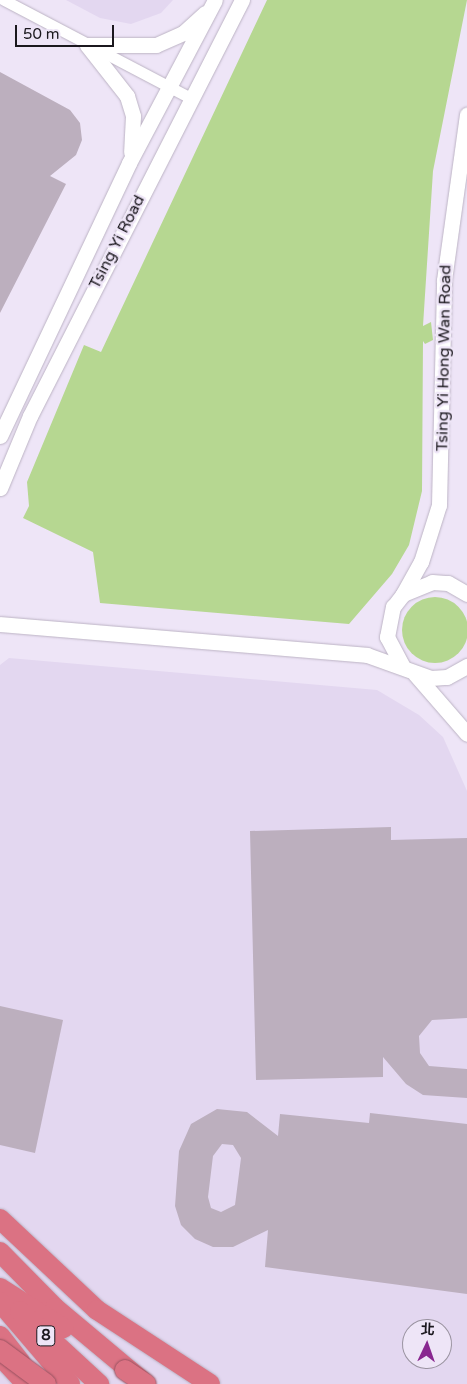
<!DOCTYPE html>
<meta charset="utf-8">
<style>
body{margin:0}
#map{position:relative;width:467px;height:1384px;overflow:hidden;background:#eee5f7;font-family:"Varela Round","Noto Sans TC",sans-serif}
div>[style]{position:absolute}
[style*='--x']{left:calc(var(--x)*1px);top:calc(var(--y)*1px);width:calc(var(--w)*1px);rotate:calc(var(--a)*1deg)}
.built>*{inset:0;background:#e3d7f0}
.green>*{inset:0;background:#b6d791}
.round{border-radius:50%}
.building>*{inset:0;background:#bcafbe}
.roads{filter:drop-shadow(0 0 1px #bcb3c4) drop-shadow(0 0 1px #bcb3c4)}
.street>*{height:11px;margin:-5.5px;padding:0 5.5px;transform-origin:5.5px;border-radius:5.5px;background:#fff}
.secondary>*{height:15px;margin:-7.5px;padding:0 7.5px;transform-origin:7.5px;border-radius:7.5px;background:#fff}
.highway>*{height:20px;margin:-10px;padding:0 10px;transform-origin:10px;border-radius:10px;background:#db7283}
.bridges{filter:drop-shadow(0 0 1px #985260) drop-shadow(0 0 1px #985260)}
.highway-bridge>*{height:20px;margin:-10px;padding:0 10px;transform-origin:10px;border-radius:10px;background:#db7283}
span{translate:-50% -50%;white-space:nowrap;text-align:center;line-height:1.15;-webkit-text-stroke:5px #eee5f7;paint-order:stroke}
.shield-label span{padding:1px 4px;background:#eee5f7;border:1px solid;border-radius:4px;-webkit-text-stroke-width:0}
.shield-label{font-size:15px;color:#1b181e;font-weight:700}
.street-label{font-size:16px;color:#1b181e}
.north{position:absolute;left:402px;top:1319px;width:50px;height:50px;box-sizing:border-box;background:#eee5f7;border:1px solid #9a93a0;border-radius:50%;rotate:3deg;font-size:14px;font-weight:700;line-height:20px;text-align:center;color:#1b181e}
.north::after{content:'';display:block;margin:auto;width:18px;height:22px;background:#892790;clip-path:polygon(50% 0,100% 100%,50% 72%,0 100%)}
.scale{position:absolute;left:15px;top:25px;width:99px;height:22px;box-sizing:border-box;border:2px solid #1b181e;border-top:0;padding-left:6px;font-size:15px;line-height:18px;white-space:nowrap;color:#1b181e;-webkit-text-stroke:4px #eee5f7;paint-order:stroke}
</style>
<div id="map">
<div class="built">
<div style="clip-path:polygon(66px 0,173px 0,161px 13px,131px 24px,100px 18px)"></div>
<div style="clip-path:polygon(evenodd,9px 658px,377px 690px,419px 715px,443px 737px,467px 791px,467px 1384px,0 1384px,0 665px,9px 658px,412px 1329px,442px 1329px,442px 1359px,412px 1359px,412px 1329px)"></div>
</div>
<div class="green">
<div style="clip-path:polygon(267px 0,467px 0,433px 171px,423px 326px,431px 322px,433px 340px,425px 344px,423px 341px,422px 491px,409px 545px,392px 574px,349px 624px,100px 603px,93px 552px,23px 518px,29px 506px,27px 482px,84px 345px,101px 352px)"></div>
<div class="round" style="left:402px;top:597px;width:66px;height:66px"></div>
</div>
<div class="building">
<div style="clip-path:polygon(0 72px,70px 110px,80px 123px,82px 140px,76px 155px,50px 176px,66px 184px,0 313px)"></div>
<div style="clip-path:polygon(391px 827px,391px 840px,467px 838px,467px 1018px,432px 1020px,419px 1036px,420px 1053px,429px 1066px,467px 1069px,467px 1098px,423px 1095px,406px 1084px,383px 1057px,383px 1077px,256px 1080px,250px 831px)"></div>
<div style="clip-path:polygon(0 1006px,63px 1020px,35px 1153px,0 1145px)"></div>
<div style="clip-path:polygon(evenodd,217px 1109px,247px 1112px,278px 1136px,280px 1114px,369px 1123px,370px 1113px,467px 1124px,467px 1294px,265px 1267px,268px 1230px,233px 1247px,213px 1247px,195px 1239px,181px 1225px,175px 1206px,179px 1151px,191px 1124px,217px 1109px,222px 1144px,233px 1145px,241px 1158px,235px 1205px,221px 1212px,211px 1208px,208px 1197px,213px 1156px,222px 1144px)"></div>
</div>
<div class="roads">
<div class="street">
<div style="--x:4;--y:0;--w:211;--a:27.7"></div>
</div>
<div class="secondary">
<div style="--x:87;--y:45;--w:69;--a:0"></div>
<div style="--x:156;--y:45;--w:30;--a:-24"></div>
<div style="--x:183;--y:33;--w:30;--a:-42"></div>
<div style="--x:87;--y:45;--w:65;--a:51.9"></div>
<div style="--x:127;--y:96;--w:21;--a:73"></div>
<div style="--x:133;--y:116;--w:36;--a:93"></div>
<div style="--x:0;--y:436;--w:302;--a:-64.7"></div>
<div style="--x:129;--y:163;--w:184;--a:-62.2"></div>
<div style="--x:0;--y:488;--w:78;--a:-67.4"></div>
<div style="--x:30;--y:416;--w:467;--a:-63"></div>
<div style="--x:403;--y:594;--w:37;--a:-61"></div>
<div style="--x:421;--y:562;--w:60;--a:-72.5"></div>
<div style="--x:439;--y:505;--w:225;--a:-88.7"></div>
<div style="--x:444;--y:280;--w:167;--a:-82.1"></div>
<div style="--x:0;--y:624;--w:368;--a:4.8"></div>
<div style="--x:367;--y:655;--w:68;--a:19.8"></div>
<div style="--x:431;--y:678;--w:16;--a:-4"></div>
<div style="--x:447;--y:677;--w:23;--a:-29"></div>
<div style="--x:402;--y:665;--w:32;--a:-118"></div>
<div style="--x:387;--y:637;--w:31;--a:-79"></div>
<div style="--x:393;--y:607;--w:16;--a:-52"></div>
<div style="--x:403;--y:594;--w:31;--a:-22"></div>
<div style="--x:432;--y:582;--w:16;--a:4"></div>
<div style="--x:448;--y:583;--w:22;--a:30"></div>
<div style="--x:415;--y:674;--w:79;--a:49.1"></div>
</div>
<div class="highway">
<div style="--x:0;--y:1219;--w:133;--a:43.2"></div>
<div style="--x:97;--y:1310;--w:135;--a:33.2"></div>
<div style="--x:0;--y:1252;--w:78;--a:45.5"></div>
<div style="--x:55;--y:1308;--w:112;--a:39.9"></div>
<div style="--x:0;--y:1288;--w:75;--a:32.4"></div>
<div style="--x:0;--y:1302;--w:108;--a:49.5"></div>
<div style="--x:20;--y:1311;--w:108;--a:42.7"></div>
<div style="--x:0;--y:1336;--w:33;--a:52"></div>
<div style="--x:2;--y:1358;--w:35;--a:47"></div>
</div>
</div>
<div class="bridges">
<div class="highway-bridge">
<div style="--x:0;--y:1350;--w:57;--a:36.5"></div>
<div style="--x:125;--y:1370;--w:25;--a:34"></div>
</div>
</div>
<div class="shield-label">
<span style="left:46px;top:1336px">8</span>
</div>
<div class="street-label">
<span style="left:117px;top:242px;rotate:-63deg">Tsing Yi Road</span>
<span style="left:444px;top:358px;rotate:-89deg">Tsing Yi Hong Wan Road</span>
</div>
<div class="north">北</div>
<div class="scale">50 m</div>
</div>
